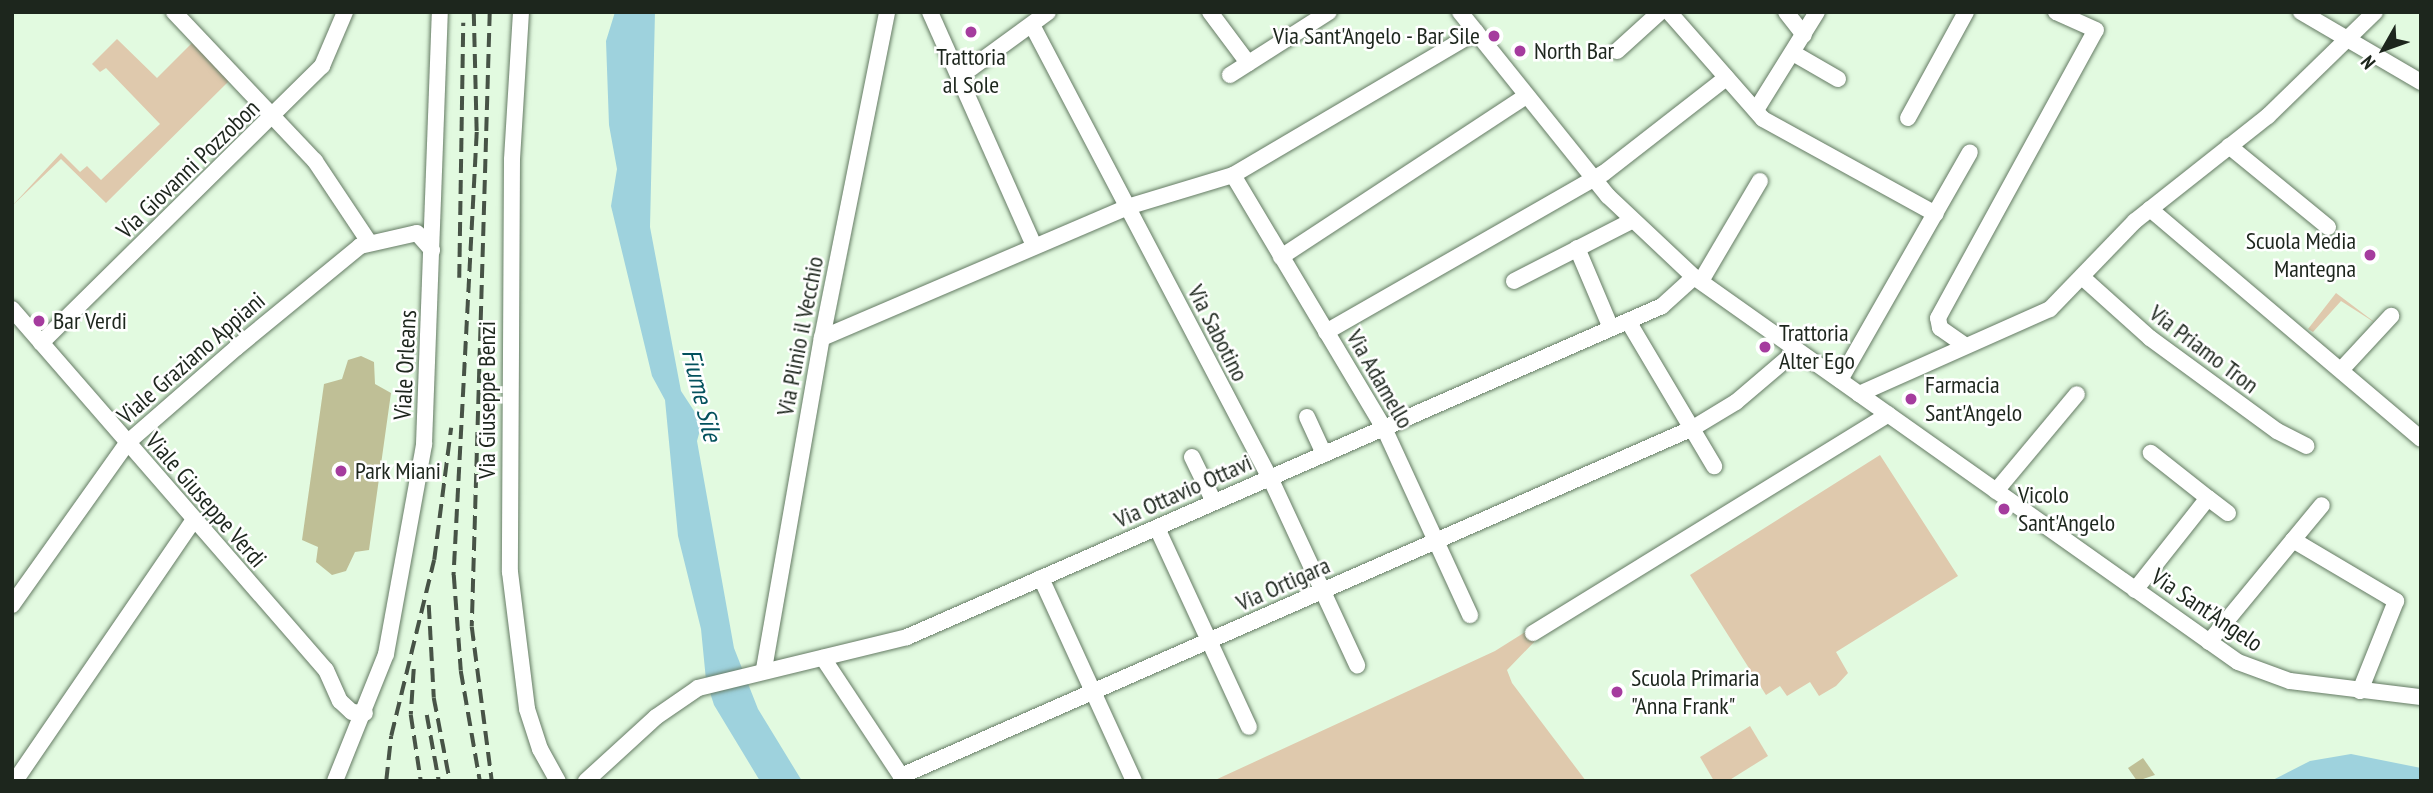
<!DOCTYPE html>
<style>
body{margin:0}
#map{position:relative;width:2433px;height:793px;overflow:hidden;background:#e2fae0;font-family:"PT Sans Narrow",sans-serif}
div>[style]{position:absolute}
[style*='--x']{left:calc(var(--x)*1px);top:calc(var(--y)*1px);width:calc(var(--w)*1px);rotate:calc(var(--a)*1deg)}
.green>*{inset:0;background:#dfc9ad}
.water>*{inset:0;background:#9ed2dd}
.building>*{inset:0;background:#bfbf96}
.roads{filter:drop-shadow(0 0 2px #657b64) drop-shadow(0 0 2px #657b64)}
.minor>*{height:16px;margin:-8px;padding:0 8px;transform-origin:8px;border-radius:8px;background:#fff}
.rail>*{height:3.5px;margin-top:-1.75px;transform-origin:0;background:repeating-linear-gradient(90deg,#475346 0 14px,transparent 0 21px)}
.dots>*{width:19px;height:19px;translate:-50% -50%;box-sizing:border-box;border:4px solid #fff;border-radius:50%}
span{translate:-50% -50%;white-space:nowrap;text-align:center;line-height:1.15;-webkit-text-stroke:5px #fff;paint-order:stroke}
.poi-label{font-size:24px;color:#1d261d}
.right{translate:-100% -50%;text-align:right}
.left{translate:0 -50%;text-align:left}
.street-label{font-size:24px;color:#1d261d}
.water-label{font-size:26px;color:#03515d;font-style:italic}
.frame{position:absolute;inset:0;border:14px solid #1d261d;pointer-events:none}
.north{position:absolute;left:2349px;top:14px;width:70px;height:70px;-webkit-text-stroke:5px #fff;paint-order:stroke;rotate:230deg;font-size:19px;font-weight:700;line-height:28px;text-align:center;color:#1d261d}
.north::after{content:'';display:block;margin:auto;width:24px;height:32px;background:#1d261d;clip-path:polygon(50% 0,100% 100%,50% 72%,0 100%)}
</style>
<div id="map">
<div class="green">
<div style="clip-path:polygon(117px 39px,157px 78px,193px 42px,230px 80px,106px 203px,61px 159px,12px 206px,61px 153px,80px 172px,87px 166px,101px 180px,160px 124px,106px 68px,100px 72px,92px 64px)"></div>
<div style="clip-path:polygon(2336px 293px,2377px 324px,2341px 301px,2313px 332px,2308px 329px)"></div>
<div style="clip-path:polygon(1880px 455px,1958px 576px,1836px 652px,1848px 673px,1836px 686px,1819px 696px,1810px 682px,1787px 696px,1780px 686px,1766px 695px,1690px 575px)"></div>
<div style="clip-path:polygon(1530px 629px,1537px 639px,1507px 670px,1512px 683px,1586px 781px,1213px 781px,1495px 651px)"></div>
<div style="clip-path:polygon(1750px 726px,1768px 756px,1728px 781px,1714px 781px,1700px 757px)"></div>
</div>
<div class="water">
<div style="clip-path:polygon(615px 12px,655px 12px,650px 227px,681px 391px,702px 423px,697px 441px,734px 648px,758px 709px,802px 781px,760px 781px,714px 705px,706px 680px,701px 629px,678px 536px,665px 400px,652px 376px,611px 206px,617px 169px,609px 125px,606px 41px)"></div>
<div style="clip-path:polygon(2351px 754px,2421px 768px,2421px 781px,2271px 781px,2310px 761px)"></div>
</div>
<div class="building">
<div style="clip-path:polygon(361px 356px,374px 362px,375px 384px,391px 393px,369px 550px,355px 552px,346px 571px,332px 575px,316px 562px,318px 547px,302px 540px,324px 384px,342px 379px,348px 360px)"></div>
<div style="clip-path:polygon(2143px 758px,2155px 775px,2137px 781px,2128px 768px)"></div>
</div>
<div class="roads">
<div class="minor">
<div style="--x:174;--y:12;--w:205;--a:46.6"></div>
<div style="--x:315;--y:161;--w:97;--a:56.3"></div>
<div style="--x:521;--y:12;--w:148;--a:93.5"></div>
<div style="--x:512;--y:160;--w:412;--a:90.3"></div>
<div style="--x:510;--y:572;--w:138;--a:82.9"></div>
<div style="--x:527;--y:709;--w:42;--a:72"></div>
<div style="--x:540;--y:749;--w:37;--a:61"></div>
<div style="--x:930;--y:12;--w:256;--a:66"></div>
<div style="--x:1210;--y:12;--w:64;--a:53.3"></div>
<div style="--x:1460;--y:12;--w:236;--a:51.2"></div>
<div style="--x:1608;--y:196;--w:118;--a:43.3"></div>
<div style="--x:1694;--y:277;--w:666;--a:35.29"></div>
<div style="--x:2238;--y:662;--w:55;--a:20.1"></div>
<div style="--x:2290;--y:681;--w:132;--a:7"></div>
<div style="--x:1669;--y:12;--w:142;--a:48.7"></div>
<div style="--x:1763;--y:119;--w:197;--a:28.8"></div>
<div style="--x:1786;--y:12;--w:29;--a:52"></div>
<div style="--x:2301;--y:12;--w:139;--a:30.3"></div>
<div style="--x:1032;--y:25;--w:518;--a:62.3"></div>
<div style="--x:1273;--y:484;--w:200;--a:65.1"></div>
<div style="--x:1617;--y:51;--w:58;--a:-42.2"></div>
<div style="--x:1793;--y:53;--w:52;--a:30"></div>
<div style="--x:1230;--y:75;--w:117;--a:-32.5"></div>
<div style="--x:959;--y:77;--w:110;--a:-36.1"></div>
<div style="--x:1756;--y:110;--w:115;--a:-58.1"></div>
<div style="--x:1908;--y:118;--w:121;--a:-61.3"></div>
<div style="--x:2229;--y:146;--w:128;--a:39.3"></div>
<div style="--x:1233;--y:175;--w:295;--a:59.2"></div>
<div style="--x:1384;--y:428;--w:206;--a:65.3"></div>
<div style="--x:2150;--y:209;--w:355;--a:40.3"></div>
<div style="--x:1577;--y:248;--w:87;--a:67"></div>
<div style="--x:1281;--y:257;--w:293;--a:-33.3"></div>
<div style="--x:2082;--y:277;--w:91;--a:41.9"></div>
<div style="--x:2150;--y:338;--w:157;--a:36.2"></div>
<div style="--x:2277;--y:431;--w:33;--a:27"></div>
<div style="--x:1514;--y:281;--w:131;--a:-27.1"></div>
<div style="--x:1701;--y:281;--w:116;--a:-59.5"></div>
<div style="--x:12;--y:309;--w:478;--a:49"></div>
<div style="--x:326;--y:670;--w:34;--a:66"></div>
<div style="--x:340;--y:701;--w:16;--a:43"></div>
<div style="--x:352;--y:712;--w:13;--a:4"></div>
<div style="--x:1628;--y:321;--w:169;--a:59.3"></div>
<div style="--x:1326;--y:332;--w:320;--a:-29.8"></div>
<div style="--x:1604;--y:173;--w:155;--a:-37.9"></div>
<div style="--x:822;--y:338;--w:332;--a:-23.2"></div>
<div style="--x:1127;--y:207;--w:111;--a:-16.8"></div>
<div style="--x:1233;--y:175;--w:282;--a:-30.5"></div>
<div style="--x:41;--y:343;--w:395;--a:-44.6"></div>
<div style="--x:322;--y:66;--w:59;--a:-66.9"></div>
<div style="--x:1963;--y:344;--w:28;--a:-145"></div>
<div style="--x:1940;--y:328;--w:10;--a:-101"></div>
<div style="--x:1938;--y:318;--w:328;--a:-61.3"></div>
<div style="--x:2096;--y:30;--w:44;--a:-155.8"></div>
<div style="--x:2341;--y:370;--w:74;--a:-47.2"></div>
<div style="--x:1840;--y:380;--w:262;--a:-60.3"></div>
<div style="--x:1859;--y:394;--w:209;--a:-24"></div>
<div style="--x:2050;--y:309;--w:122;--a:-46"></div>
<div style="--x:2135;--y:221;--w:169;--a:-38.3"></div>
<div style="--x:2268;--y:116;--w:149;--a:-44.2"></div>
<div style="--x:1307;--y:417;--w:41;--a:65.3"></div>
<div style="--x:1192;--y:457;--w:50;--a:63.9"></div>
<div style="--x:1996;--y:491;--w:126;--a:-50.1"></div>
<div style="--x:2208;--y:498;--w:25;--a:37"></div>
<div style="--x:1157;--y:528;--w:219;--a:65.2"></div>
<div style="--x:2293;--y:540;--w:45;--a:-50.4"></div>
<div style="--x:1041;--y:578;--w:223;--a:65.4"></div>
<div style="--x:2135;--y:590;--w:117;--a:-51.6"></div>
<div style="--x:2208;--y:498;--w:73;--a:-141.7"></div>
<div style="--x:12;--y:605;--w:199;--a:-54.6"></div>
<div style="--x:127;--y:443;--w:145;--a:-41.1"></div>
<div style="--x:236;--y:348;--w:161;--a:-39.4"></div>
<div style="--x:360;--y:246;--w:58;--a:-12.8"></div>
<div style="--x:417;--y:233;--w:23;--a:49"></div>
<div style="--x:1533;--y:633;--w:417;--a:-31.6"></div>
<div style="--x:2209;--y:642;--w:132;--a:-50.5"></div>
<div style="--x:2293;--y:540;--w:120;--a:30.6"></div>
<div style="--x:2396;--y:601;--w:97;--a:111.8"></div>
<div style="--x:823;--y:658;--w:141;--a:56.5"></div>
<div style="--x:901;--y:776;--w:865;--a:-23.72"></div>
<div style="--x:1693;--y:428;--w:50;--a:-31.2"></div>
<div style="--x:1736;--y:402;--w:80;--a:-40.4"></div>
<div style="--x:764;--y:669;--w:336;--a:-80.1"></div>
<div style="--x:822;--y:338;--w:332;--a:-78.7"></div>
<div style="--x:15;--y:781;--w:315;--a:-55.6"></div>
<div style="--x:335;--y:781;--w:137;--a:-68.1"></div>
<div style="--x:386;--y:654;--w:213;--a:-79.7"></div>
<div style="--x:424;--y:444;--w:432;--a:-87.9"></div>
<div style="--x:586;--y:781;--w:95;--a:-42.4"></div>
<div style="--x:656;--y:717;--w:51;--a:-34.6"></div>
<div style="--x:698;--y:688;--w:215;--a:-13.7"></div>
<div style="--x:907;--y:637;--w:824;--a:-23.67"></div>
<div style="--x:1662;--y:306;--w:43;--a:-42.2"></div>
</div>
</div>
<div class="rail">
<div style="--x:474;--y:12;--w:120;--a:88.6"></div>
<div style="--x:477;--y:132;--w:444;--a:93"></div>
<div style="--x:454;--y:575;--w:96;--a:85.8"></div>
<div style="--x:461;--y:671;--w:112;--a:80.2"></div>
<div style="--x:490;--y:12;--w:615;--a:91.68"></div>
<div style="--x:472;--y:627;--w:155;--a:82.6"></div>
<div style="--x:459;--y:278;--w:255;--a:-89.1"></div>
<div style="--x:429;--y:605;--w:93;--a:86.9"></div>
<div style="--x:434;--y:698;--w:85;--a:79.1"></div>
<div style="--x:414;--y:669;--w:46;--a:93.7"></div>
<div style="--x:411;--y:715;--w:67;--a:81.4"></div>
<div style="--x:427;--y:715;--w:67;--a:79.7"></div>
<div style="--x:386;--y:781;--w:45;--a:-83.7"></div>
<div style="--x:391;--y:736;--w:181;--a:-76.3"></div>
<div style="--x:434;--y:560;--w:133;--a:-82.7"></div>
</div>
<div class="dots">
<div style="left:971px;top:32px;background:#a53c9e"></div>
<div style="left:1494px;top:36px;background:#a53c9e"></div>
<div style="left:1520px;top:51px;background:#a53c9e"></div>
<div style="left:2370px;top:255px;background:#a53c9e"></div>
<div style="left:39px;top:321px;background:#a53c9e"></div>
<div style="left:1765px;top:347px;background:#a53c9e"></div>
<div style="left:1911px;top:399px;background:#a53c9e"></div>
<div style="left:341px;top:471px;background:#a53c9e"></div>
<div style="left:2004px;top:509px;background:#a53c9e"></div>
<div style="left:1617px;top:692px;background:#a53c9e"></div>
</div>
<div class="poi-label">
<span class="right" style="left:1480px;top:36px">Via Sant'Angelo - Bar Sile</span>
<span class="left" style="left:1534px;top:51px">North Bar</span>
<span style="left:971px;top:71px">Trattoria<br>al Sole</span>
<span class="right" style="left:2356px;top:255px">Scuola Media<br>Mantegna</span>
<span class="left" style="left:53px;top:321px">Bar Verdi</span>
<span class="left" style="left:1779px;top:347px">Trattoria<br>Alter Ego</span>
<span class="left" style="left:1925px;top:399px">Farmacia<br>Sant'Angelo</span>
<span class="left" style="left:355px;top:471px">Park Miani</span>
<span class="left" style="left:2018px;top:509px">Vicolo<br>Sant'Angelo</span>
<span class="left" style="left:1631px;top:692px">Scuola Primaria<br>"Anna Frank"</span>
</div>
<div class="street-label">
<span style="left:188px;top:169px;rotate:-44deg">Via Giovanni Pozzobon</span>
<span style="left:1218px;top:333px;rotate:63deg">Via Sabotino</span>
<span style="left:800px;top:336px;rotate:-79deg">Via Plinio il Vecchio</span>
<span style="left:2204px;top:349px;rotate:37deg">Via Priamo Tron</span>
<span style="left:191px;top:358px;rotate:-41deg">Viale Graziano Appiani</span>
<span style="left:405px;top:365px;rotate:-87deg">Viale Orleans</span>
<span style="left:1380px;top:379px;rotate:60deg">Via Adamello</span>
<span style="left:487px;top:400px;rotate:-90deg">Via Giuseppe Benzi</span>
<span style="left:1183px;top:491px;rotate:-24deg">Via Ottavio Ottavi</span>
<span style="left:206px;top:500px;rotate:49deg">Viale Giuseppe Verdi</span>
<span style="left:1283px;top:584px;rotate:-24deg">Via Ortigara</span>
<span style="left:2207px;top:610px;rotate:34deg">Via Sant'Angelo</span>
</div>
<div class="water-label">
<span style="left:702px;top:395px;rotate:76deg">Fiume Sile</span>
</div>
<div class="frame"></div>
<div class="north">N</div>
</div>
